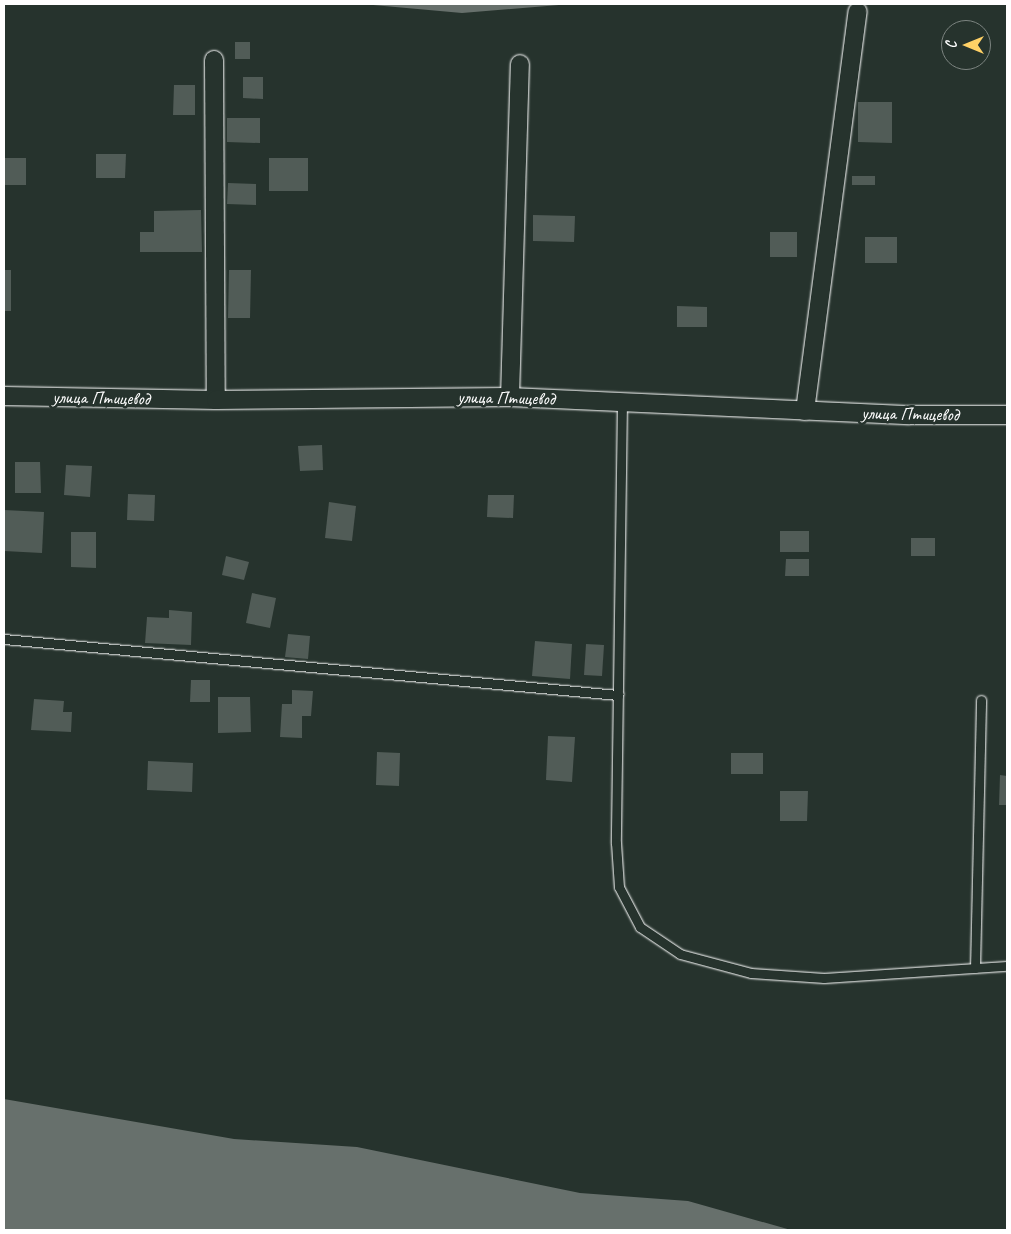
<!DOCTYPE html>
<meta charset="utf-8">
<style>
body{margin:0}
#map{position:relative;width:1011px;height:1234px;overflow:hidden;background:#26332d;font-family:Caveat,sans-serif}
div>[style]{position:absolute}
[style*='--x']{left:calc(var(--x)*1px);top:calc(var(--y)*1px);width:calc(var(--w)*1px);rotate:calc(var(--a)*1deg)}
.water>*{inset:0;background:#67706c}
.building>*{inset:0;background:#515c57}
.roads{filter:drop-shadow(0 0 1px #fff) drop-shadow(0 0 1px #fff)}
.lane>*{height:9px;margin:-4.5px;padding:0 4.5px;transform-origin:4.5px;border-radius:4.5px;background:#26332d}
.street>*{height:18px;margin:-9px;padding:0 9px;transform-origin:9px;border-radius:9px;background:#26332d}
span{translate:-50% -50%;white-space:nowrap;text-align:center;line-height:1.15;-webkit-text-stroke:5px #26332d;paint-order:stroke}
.street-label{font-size:18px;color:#fff}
.frame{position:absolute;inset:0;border:5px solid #fff;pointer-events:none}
.north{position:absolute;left:941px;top:20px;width:50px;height:50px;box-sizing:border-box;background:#26332d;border:1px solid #7d8581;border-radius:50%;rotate:270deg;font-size:14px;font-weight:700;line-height:20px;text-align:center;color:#fff}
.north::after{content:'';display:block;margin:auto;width:18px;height:22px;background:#ffd166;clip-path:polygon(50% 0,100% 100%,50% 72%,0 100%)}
</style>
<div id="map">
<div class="water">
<div style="clip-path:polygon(362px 4px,571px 4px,462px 13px)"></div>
<div style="clip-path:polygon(4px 1099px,234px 1139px,357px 1147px,580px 1193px,688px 1201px,791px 1230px,4px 1230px)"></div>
</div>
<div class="building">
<div style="clip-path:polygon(235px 42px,250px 42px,250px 59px,235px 59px)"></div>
<div style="clip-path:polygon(243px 77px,263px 77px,263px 99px,243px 98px)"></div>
<div style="clip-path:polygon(174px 85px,195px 85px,195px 115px,173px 115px)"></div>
<div style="clip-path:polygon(858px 102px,892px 102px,892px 143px,858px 142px)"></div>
<div style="clip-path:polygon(227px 118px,260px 118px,260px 143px,227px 142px)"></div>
<div style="clip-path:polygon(96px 154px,126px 154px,125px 178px,96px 178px)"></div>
<div style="clip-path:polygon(4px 158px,26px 158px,26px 185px,4px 185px)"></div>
<div style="clip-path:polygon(269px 158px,308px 158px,308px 191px,269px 191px)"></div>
<div style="clip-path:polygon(852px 176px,875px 176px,875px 185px,852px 185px)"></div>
<div style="clip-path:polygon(228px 183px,256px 184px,256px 205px,227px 204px)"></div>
<div style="clip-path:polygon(201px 210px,202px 252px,140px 252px,140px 232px,154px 232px,154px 211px)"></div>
<div style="clip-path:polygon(533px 215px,575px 216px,574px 242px,533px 241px)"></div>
<div style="clip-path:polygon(770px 232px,797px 232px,797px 257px,770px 257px)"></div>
<div style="clip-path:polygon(865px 237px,897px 237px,897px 263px,865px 263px)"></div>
<div style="clip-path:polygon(4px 270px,11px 270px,11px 311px,4px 311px)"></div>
<div style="clip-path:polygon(229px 270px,251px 270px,250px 318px,228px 318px)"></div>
<div style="clip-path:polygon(677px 306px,707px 307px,707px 327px,677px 327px)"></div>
<div style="clip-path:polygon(322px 445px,323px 470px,300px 471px,298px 446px)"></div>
<div style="clip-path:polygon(15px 462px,40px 462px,41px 493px,15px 493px)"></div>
<div style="clip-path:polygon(66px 465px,92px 466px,90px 497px,64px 495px)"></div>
<div style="clip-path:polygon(128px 494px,155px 495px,154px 521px,127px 520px)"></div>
<div style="clip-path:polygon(488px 495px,514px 495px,513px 518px,487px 517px)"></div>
<div style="clip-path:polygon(329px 502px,356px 506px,352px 541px,325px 538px)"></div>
<div style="clip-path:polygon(4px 510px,44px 512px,42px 553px,4px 551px)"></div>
<div style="clip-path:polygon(780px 531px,809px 531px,809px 552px,780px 552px)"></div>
<div style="clip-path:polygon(71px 532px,96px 532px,96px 568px,71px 567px)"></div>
<div style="clip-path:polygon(911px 538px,935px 538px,935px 556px,911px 556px)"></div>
<div style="clip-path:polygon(226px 556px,249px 562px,244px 580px,222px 575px)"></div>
<div style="clip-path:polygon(786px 559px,809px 559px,809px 576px,785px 576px)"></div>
<div style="clip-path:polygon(252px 593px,276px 598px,270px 628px,246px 623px)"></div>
<div style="clip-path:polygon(169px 610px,192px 612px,191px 645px,145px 643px,147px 617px,169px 618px)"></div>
<div style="clip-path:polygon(288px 634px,310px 636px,308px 659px,285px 657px)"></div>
<div style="clip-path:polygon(535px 641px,572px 644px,570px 679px,532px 676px)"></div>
<div style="clip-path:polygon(586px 644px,604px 645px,602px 676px,584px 675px)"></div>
<div style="clip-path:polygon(191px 680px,210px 680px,210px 702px,190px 702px)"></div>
<div style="clip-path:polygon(292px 690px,313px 691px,311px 716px,302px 716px,302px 738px,280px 737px,282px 704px,292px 704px)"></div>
<div style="clip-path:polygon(218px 697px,250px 697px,251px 732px,218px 733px)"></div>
<div style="clip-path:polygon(34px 699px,64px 701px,63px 712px,72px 712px,71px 732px,31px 730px)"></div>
<div style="clip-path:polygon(548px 736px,575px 737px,572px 782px,546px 780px)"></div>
<div style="clip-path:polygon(377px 752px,400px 753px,399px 786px,376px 785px)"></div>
<div style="clip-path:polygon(731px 753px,763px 753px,763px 774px,731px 774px)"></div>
<div style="clip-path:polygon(148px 761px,193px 763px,192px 792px,147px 790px)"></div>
<div style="clip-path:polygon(1000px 775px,1007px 776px,1007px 805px,999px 805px)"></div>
<div style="clip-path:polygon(780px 791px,808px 791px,807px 821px,780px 821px)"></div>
</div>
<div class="roads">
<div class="lane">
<div style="--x:622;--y:401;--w:442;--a:90.8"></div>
<div style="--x:616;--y:843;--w:44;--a:86.1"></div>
<div style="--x:619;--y:887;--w:45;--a:62.3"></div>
<div style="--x:640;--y:927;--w:48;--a:34"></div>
<div style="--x:680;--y:954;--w:73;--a:15"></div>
<div style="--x:751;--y:973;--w:73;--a:3.9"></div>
<div style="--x:824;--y:978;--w:183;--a:-3.8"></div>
<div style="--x:4;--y:639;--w:617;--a:5.21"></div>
<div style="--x:975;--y:968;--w:268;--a:-88.7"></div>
</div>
<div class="street">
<div style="--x:214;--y:60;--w:340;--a:89.7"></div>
<div style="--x:4;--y:396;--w:212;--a:1.1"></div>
<div style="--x:216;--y:400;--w:294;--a:-0.6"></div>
<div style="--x:510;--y:397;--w:400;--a:2.6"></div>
<div style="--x:910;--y:415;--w:97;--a:0"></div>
<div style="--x:510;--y:397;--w:333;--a:-88.3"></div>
<div style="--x:805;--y:411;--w:403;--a:-82.5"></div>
</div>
</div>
<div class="street-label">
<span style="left:101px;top:398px;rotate:1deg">улица Птицевод</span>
<span style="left:506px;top:398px;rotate:1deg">улица Птицевод</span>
<span style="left:910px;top:414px;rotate:1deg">улица Птицевод</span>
</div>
<div class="frame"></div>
<div class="north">С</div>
</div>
